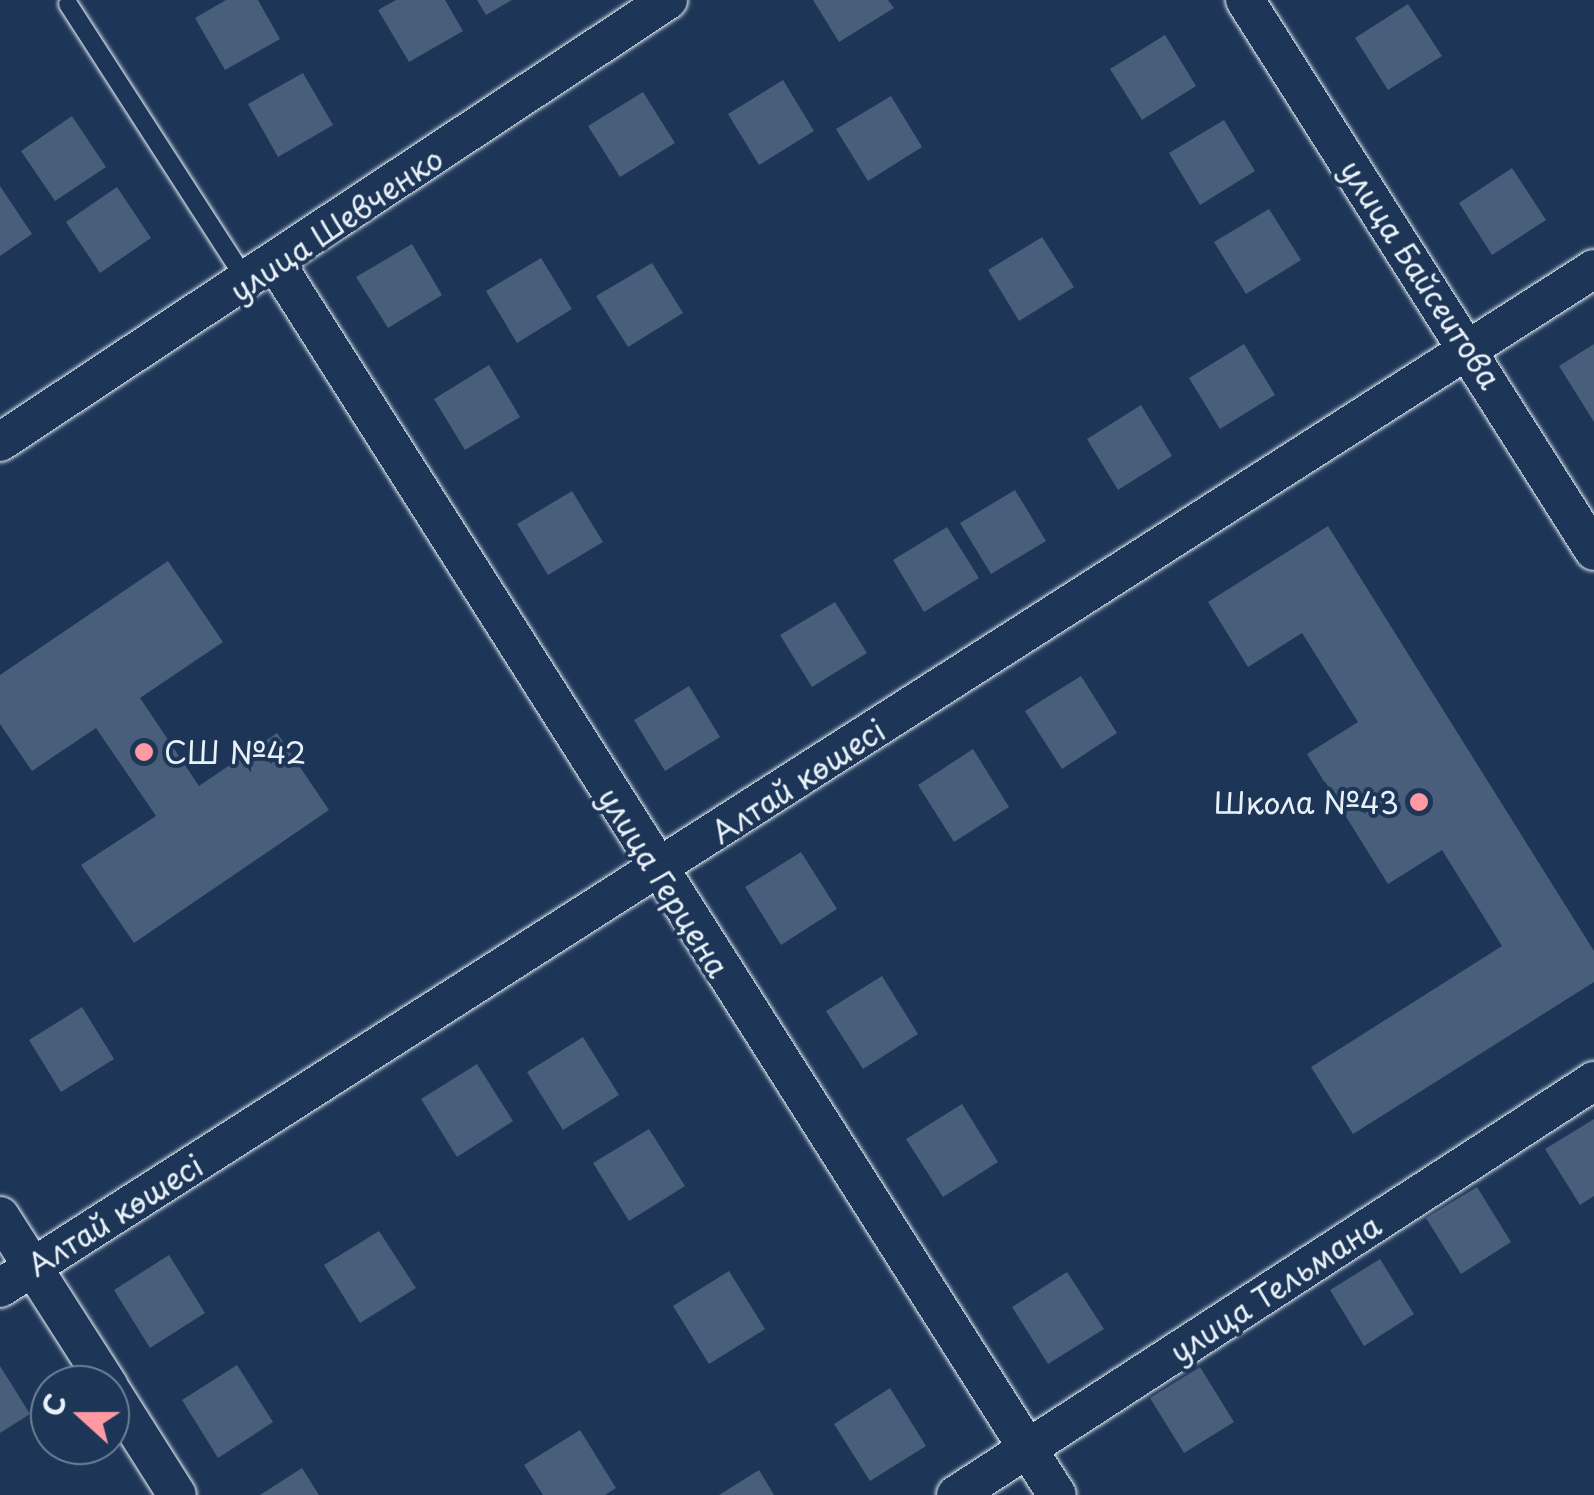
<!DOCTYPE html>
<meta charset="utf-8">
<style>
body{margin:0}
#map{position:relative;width:1594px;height:1495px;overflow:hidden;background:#1d3557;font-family:"Playpen Sans",sans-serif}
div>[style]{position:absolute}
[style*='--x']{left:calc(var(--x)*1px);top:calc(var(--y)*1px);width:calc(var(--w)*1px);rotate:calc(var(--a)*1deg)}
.building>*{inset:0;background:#495e7a}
.roads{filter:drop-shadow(0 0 2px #e8f1f8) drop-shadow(0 0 2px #e8f1f8)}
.service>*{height:18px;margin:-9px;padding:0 9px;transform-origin:9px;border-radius:9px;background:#1d3557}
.minor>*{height:38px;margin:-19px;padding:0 19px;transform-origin:19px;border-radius:19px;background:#1d3557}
.dots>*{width:28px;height:28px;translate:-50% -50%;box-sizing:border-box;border:5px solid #1d3557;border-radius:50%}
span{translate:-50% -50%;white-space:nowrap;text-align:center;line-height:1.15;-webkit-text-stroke:8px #1d3557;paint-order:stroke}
.street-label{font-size:30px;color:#e8f1f8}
.poi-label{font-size:30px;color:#e8f1f8}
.left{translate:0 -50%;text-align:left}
.right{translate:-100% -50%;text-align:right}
.north{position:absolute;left:30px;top:1365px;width:100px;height:100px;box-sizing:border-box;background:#1d3557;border:2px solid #6e8097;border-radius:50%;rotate:291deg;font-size:28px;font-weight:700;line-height:40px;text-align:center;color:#e8f1f8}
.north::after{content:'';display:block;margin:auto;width:35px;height:45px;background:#ff9aa2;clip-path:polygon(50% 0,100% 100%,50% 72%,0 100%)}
</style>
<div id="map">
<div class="building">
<div style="clip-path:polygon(226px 0,258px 0,280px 39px,225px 70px,195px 18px)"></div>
<div style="clip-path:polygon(396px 0,445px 0,463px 31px,409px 62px,378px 10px)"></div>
<div style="clip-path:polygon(477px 0,512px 0,486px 15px)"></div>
<div style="clip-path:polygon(813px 0,888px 0,894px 8px,839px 42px)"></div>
<div style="clip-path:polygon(1408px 4px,1442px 56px,1388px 90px,1355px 38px)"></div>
<div style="clip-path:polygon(1165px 35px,1196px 86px,1142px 120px,1110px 69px)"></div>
<div style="clip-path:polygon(303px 73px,333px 125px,278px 157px,248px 104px)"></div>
<div style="clip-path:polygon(783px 80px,814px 131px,759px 165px,728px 114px)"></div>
<div style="clip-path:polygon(643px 92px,675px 143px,620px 177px,588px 126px)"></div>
<div style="clip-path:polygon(891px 96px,922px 147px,868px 181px,836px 129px)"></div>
<div style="clip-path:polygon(72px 116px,106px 167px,55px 201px,21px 151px)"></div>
<div style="clip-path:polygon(1224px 120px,1255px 171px,1200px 205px,1169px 153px)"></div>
<div style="clip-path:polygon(1512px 168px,1546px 220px,1492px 255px,1459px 203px)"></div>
<div style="clip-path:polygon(0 186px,32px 234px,0 256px)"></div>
<div style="clip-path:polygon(117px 187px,151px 238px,100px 273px,66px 222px)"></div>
<div style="clip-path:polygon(1269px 209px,1301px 260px,1246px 294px,1214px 242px)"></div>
<div style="clip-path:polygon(1042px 237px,1074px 287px,1019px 321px,988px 270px)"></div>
<div style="clip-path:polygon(412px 244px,442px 295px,388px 328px,356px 277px)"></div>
<div style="clip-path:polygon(541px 258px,572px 309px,517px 343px,486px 291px)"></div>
<div style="clip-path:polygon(652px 263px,683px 313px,628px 347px,596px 296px)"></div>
<div style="clip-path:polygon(1244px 344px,1275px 395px,1220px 429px,1189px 378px)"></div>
<div style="clip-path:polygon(1594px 344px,1594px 422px,1559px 366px)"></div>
<div style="clip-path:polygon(489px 365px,520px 417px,465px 450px,434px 399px)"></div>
<div style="clip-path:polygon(1141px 405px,1172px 456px,1118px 490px,1087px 439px)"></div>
<div style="clip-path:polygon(1015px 490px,1046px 541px,991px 574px,960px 523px)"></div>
<div style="clip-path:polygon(572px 491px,603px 542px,548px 575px,517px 524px)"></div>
<div style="clip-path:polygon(1328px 526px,1594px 951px,1594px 982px,1353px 1134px,1311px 1067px,1502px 946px,1442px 850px,1388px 884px,1307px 754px,1358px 722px,1302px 633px,1248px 667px,1208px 602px)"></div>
<div style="clip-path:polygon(947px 527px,979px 578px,924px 612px,893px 560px)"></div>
<div style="clip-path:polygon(168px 561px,223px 642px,140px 698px,199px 786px,277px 733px,329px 810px,134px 943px,81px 865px,156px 816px,96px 728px,32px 771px,0 724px,0 675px)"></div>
<div style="clip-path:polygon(835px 602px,867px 653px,812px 687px,780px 635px)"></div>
<div style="clip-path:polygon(1081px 676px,1117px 733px,1062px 769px,1025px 711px)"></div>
<div style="clip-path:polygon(689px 686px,720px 737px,665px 771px,634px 720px)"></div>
<div style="clip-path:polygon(973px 749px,1009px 807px,954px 842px,918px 785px)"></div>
<div style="clip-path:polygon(801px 852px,837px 909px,781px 945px,745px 887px)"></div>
<div style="clip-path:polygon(882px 976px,918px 1034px,863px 1069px,826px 1011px)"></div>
<div style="clip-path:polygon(82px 1007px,114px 1059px,61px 1092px,29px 1040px)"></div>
<div style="clip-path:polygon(583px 1037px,619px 1095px,563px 1130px,527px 1072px)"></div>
<div style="clip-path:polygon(477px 1064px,513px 1121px,457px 1157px,421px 1099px)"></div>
<div style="clip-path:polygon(962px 1104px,998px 1162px,943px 1197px,906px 1139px)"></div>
<div style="clip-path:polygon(1594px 1119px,1594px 1196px,1580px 1205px,1545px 1149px)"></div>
<div style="clip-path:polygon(649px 1129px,685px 1186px,629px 1221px,593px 1163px)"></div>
<div style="clip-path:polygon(1477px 1187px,1511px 1242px,1461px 1274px,1426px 1218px)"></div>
<div style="clip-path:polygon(379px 1231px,416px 1288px,360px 1323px,324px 1265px)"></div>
<div style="clip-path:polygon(169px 1255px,205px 1313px,150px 1348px,114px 1290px)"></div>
<div style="clip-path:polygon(1380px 1259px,1414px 1314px,1364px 1346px,1330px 1290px)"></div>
<div style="clip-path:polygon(729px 1271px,765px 1329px,709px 1364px,673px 1306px)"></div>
<div style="clip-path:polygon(1067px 1272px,1104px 1329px,1048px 1364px,1012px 1307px)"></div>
<div style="clip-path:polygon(237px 1365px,273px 1422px,218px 1458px,182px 1400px)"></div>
<div style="clip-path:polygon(0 1366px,30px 1414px,0 1433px)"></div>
<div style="clip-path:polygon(1200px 1367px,1234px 1422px,1184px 1453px,1150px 1398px)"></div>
<div style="clip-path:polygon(890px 1388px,926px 1446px,870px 1481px,834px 1424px)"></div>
<div style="clip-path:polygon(580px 1430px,616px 1488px,605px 1495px,543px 1495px,524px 1465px)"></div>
<div style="clip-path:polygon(302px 1468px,319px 1495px,260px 1495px)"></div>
<div style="clip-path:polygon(759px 1470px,774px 1495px,719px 1495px)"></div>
</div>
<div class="roads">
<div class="service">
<div style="--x:68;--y:4;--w:332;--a:57.2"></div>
</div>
<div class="minor">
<div style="--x:1245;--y:0;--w:652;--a:57.65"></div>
<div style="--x:277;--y:265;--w:1456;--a:57.62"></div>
<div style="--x:0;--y:442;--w:801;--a:-33.49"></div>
<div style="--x:0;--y:1216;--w:201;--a:57.4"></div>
<div style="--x:0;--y:1288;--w:1892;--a:-32.59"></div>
<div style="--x:110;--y:1389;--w:125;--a:57.7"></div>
<div style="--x:956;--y:1495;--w:761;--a:-32.98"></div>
</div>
</div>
<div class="dots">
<div style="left:144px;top:752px;background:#ff9aa2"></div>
<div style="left:1419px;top:802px;background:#ff9aa2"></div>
</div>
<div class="street-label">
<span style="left:336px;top:224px;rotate:-34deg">улица Шевченко</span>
<span style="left:1421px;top:274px;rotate:57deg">улица Байсеитова</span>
<span style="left:798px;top:781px;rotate:-33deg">Алтай көшесі</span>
<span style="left:664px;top:882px;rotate:58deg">улица Герцена</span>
<span style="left:115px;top:1215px;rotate:-32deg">Алтай көшесі</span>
<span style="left:1275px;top:1288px;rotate:-33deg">улица Тельмана</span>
</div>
<div class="poi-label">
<span class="left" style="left:164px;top:752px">СШ №42</span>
<span class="right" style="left:1399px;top:802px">Школа №43</span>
</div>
<div class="north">С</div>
</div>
